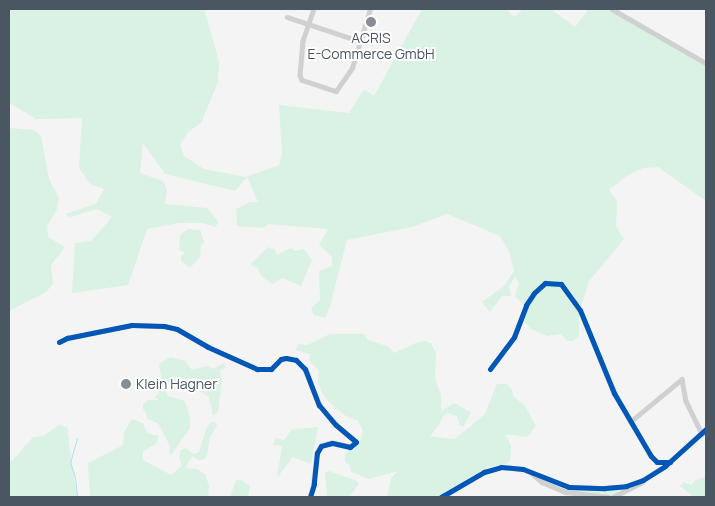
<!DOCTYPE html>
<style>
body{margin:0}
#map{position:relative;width:715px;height:506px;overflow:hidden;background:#f4f4f4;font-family:Manrope,sans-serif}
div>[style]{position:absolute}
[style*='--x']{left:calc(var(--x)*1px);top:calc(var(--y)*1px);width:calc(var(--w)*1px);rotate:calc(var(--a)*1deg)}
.green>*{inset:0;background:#d9f2e3}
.stream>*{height:1px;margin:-0.5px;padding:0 0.5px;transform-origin:0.5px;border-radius:0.5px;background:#aee2f0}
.minor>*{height:4.5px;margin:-2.25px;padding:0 2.25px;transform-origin:2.25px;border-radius:2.25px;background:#ced0d2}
.cycleway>*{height:5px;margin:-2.5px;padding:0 2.5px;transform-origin:2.5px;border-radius:2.5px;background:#0057b8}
.dots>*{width:14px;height:14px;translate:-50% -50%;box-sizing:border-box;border:2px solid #fff;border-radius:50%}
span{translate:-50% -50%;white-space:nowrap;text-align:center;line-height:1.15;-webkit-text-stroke:4px #fff;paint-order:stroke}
.poi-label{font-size:14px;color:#4a5661}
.left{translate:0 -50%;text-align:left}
.frame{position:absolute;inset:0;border:10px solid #4a5661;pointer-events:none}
</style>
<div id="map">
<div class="green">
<div style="clip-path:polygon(9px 9px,204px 9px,219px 61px,218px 82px,201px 123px,188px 132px,180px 145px,184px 156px,204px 169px,246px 177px,279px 165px,282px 153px,279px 105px,349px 113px,364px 89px,374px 96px,422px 9px,506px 9px,514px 17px,523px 9px,551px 9px,575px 27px,589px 9px,609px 9px,706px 66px,706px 201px,658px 167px,643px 168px,625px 177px,609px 190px,617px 201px,616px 226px,624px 239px,589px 281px,579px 313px,579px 336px,573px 341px,567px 341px,561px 334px,547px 336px,531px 329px,522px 319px,526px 307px,515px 296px,519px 283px,515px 277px,509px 286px,511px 296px,502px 296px,490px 312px,482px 302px,504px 286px,514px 271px,509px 251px,500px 236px,447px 214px,412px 227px,347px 240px,330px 306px,325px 318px,314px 315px,311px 308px,320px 300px,319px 271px,332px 266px,332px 257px,319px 245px,328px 229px,269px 224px,263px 228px,237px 226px,236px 209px,250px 202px,258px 202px,247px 177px,235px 191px,165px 174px,143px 143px,140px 173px,163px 181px,167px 189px,165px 204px,207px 208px,218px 221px,216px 227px,202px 223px,179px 223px,147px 229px,128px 285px,72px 293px,75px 243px,91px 241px,112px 217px,97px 209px,70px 217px,65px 214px,96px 204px,104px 189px,90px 184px,79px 168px,82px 118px,36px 119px,9px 103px)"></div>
<div style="clip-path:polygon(9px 128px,34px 130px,41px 136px,49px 179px,59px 198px,57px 209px,47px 226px,48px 237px,65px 247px,51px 265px,53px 284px,46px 292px,9px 311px)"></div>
<div style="clip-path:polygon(188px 229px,200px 230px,204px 242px,201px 246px,200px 257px,190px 268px,181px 261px,181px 256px,185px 253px,179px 250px,180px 235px)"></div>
<div style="clip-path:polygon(268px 247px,275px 250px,277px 255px,291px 248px,295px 251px,304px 249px,312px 260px,301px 286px,282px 278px,273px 284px,262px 277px,258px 268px,250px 265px)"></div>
<div style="clip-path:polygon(330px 334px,364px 334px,368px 340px,389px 347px,394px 353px,418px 342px,425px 341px,431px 343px,436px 353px,435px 379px,441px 395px,441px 411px,454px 403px,471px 412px,464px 426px,460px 426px,457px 416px,448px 413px,443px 416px,439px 425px,430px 436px,455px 439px,485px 414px,497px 384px,507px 384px,512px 390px,514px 397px,525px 406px,536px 426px,527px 437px,505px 434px,511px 446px,510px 461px,506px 464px,487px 468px,448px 490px,440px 496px,442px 497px,387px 497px,391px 478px,398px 471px,369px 479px,351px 472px,350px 466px,345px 462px,345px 454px,360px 442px,363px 430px,358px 421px,346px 416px,331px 404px,322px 393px,318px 382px,319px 371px,309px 360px,310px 354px,296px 350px,298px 344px,307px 345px)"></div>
<div style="clip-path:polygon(170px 357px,185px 361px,192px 370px,207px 366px,213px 369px,224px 363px,226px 367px,220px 371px,222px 381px,218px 412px,213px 416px,209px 397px,192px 387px,189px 379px,172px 386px,164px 383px,163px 386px,168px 396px,185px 401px,190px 417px,190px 428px,171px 455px,169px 452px,170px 446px,158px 423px,147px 419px,146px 412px,143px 409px,143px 404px,148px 400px,159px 400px,155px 397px,159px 393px,157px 383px,161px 384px,162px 381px,159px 364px)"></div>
<div style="clip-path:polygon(132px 419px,143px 423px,147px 433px,159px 436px,156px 444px,143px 451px,143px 460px,171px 475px,182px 466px,179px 457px,181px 450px,186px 448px,193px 454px,199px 452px,206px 429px,211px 422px,215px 422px,217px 425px,210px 437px,207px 456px,203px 460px,198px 460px,192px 456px,186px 468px,197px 469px,205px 474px,209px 486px,208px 497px,90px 497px,88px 463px,123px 445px,124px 432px)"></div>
<div style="clip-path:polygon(59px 425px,67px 427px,77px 497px,9px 497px,9px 462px,14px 459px,33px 437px,43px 436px)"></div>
<div style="clip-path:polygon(318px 427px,311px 464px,293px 457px,277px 478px,282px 446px,273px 445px,276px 438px,284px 440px,292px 429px)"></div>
<div style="clip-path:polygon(329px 471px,357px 481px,359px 484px,349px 497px,327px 497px,325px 472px)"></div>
<div style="clip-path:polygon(532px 474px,558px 486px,576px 490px,616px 489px,639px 484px,613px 496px,578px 494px,553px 487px)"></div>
<div style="clip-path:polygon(706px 477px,706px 497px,694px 497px,680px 486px,684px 482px,691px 485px,696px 480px)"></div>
<div style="clip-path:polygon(236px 480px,241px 480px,250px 486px,248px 497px,230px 497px)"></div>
</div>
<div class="stream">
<div style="--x:77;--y:438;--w:25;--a:106"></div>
<div style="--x:70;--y:462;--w:16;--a:72"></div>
<div style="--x:75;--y:477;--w:20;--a:84"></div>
</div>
<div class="minor">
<div style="--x:314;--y:9;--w:34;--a:109"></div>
<div style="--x:303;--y:41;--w:34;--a:95"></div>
<div style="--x:300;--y:75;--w:5;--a:68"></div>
<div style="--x:302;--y:80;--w:36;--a:18"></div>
<div style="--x:336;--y:91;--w:28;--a:-55"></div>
<div style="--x:352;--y:68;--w:62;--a:-73"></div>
<div style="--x:612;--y:9;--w:108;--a:29.9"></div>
<div style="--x:287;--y:17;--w:76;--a:18.4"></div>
<div style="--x:59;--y:342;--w:9;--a:-27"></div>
<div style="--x:67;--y:338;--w:66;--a:-11.3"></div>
<div style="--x:132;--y:325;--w:32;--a:2"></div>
<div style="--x:164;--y:326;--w:13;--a:13"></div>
<div style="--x:177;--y:329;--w:36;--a:30"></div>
<div style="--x:208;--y:347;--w:54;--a:24.2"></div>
<div style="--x:257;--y:369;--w:14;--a:0"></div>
<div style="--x:271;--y:369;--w:14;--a:-45"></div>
<div style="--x:281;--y:359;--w:5;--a:-11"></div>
<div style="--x:286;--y:358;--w:10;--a:11"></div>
<div style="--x:296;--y:360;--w:13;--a:45"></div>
<div style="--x:305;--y:369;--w:39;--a:69"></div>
<div style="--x:319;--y:405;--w:26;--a:50"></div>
<div style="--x:336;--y:425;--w:26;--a:40"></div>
<div style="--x:356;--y:442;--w:8;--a:140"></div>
<div style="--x:350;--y:447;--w:18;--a:-167"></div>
<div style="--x:332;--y:443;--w:11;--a:165"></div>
<div style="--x:321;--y:446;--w:8;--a:120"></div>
<div style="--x:317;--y:453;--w:31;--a:96"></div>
<div style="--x:314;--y:484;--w:14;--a:107"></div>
<div style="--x:490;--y:369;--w:40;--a:-53"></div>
<div style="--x:514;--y:337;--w:34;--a:-69"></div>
<div style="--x:526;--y:305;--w:14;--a:-56"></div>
<div style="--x:534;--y:293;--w:15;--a:-42"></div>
<div style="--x:545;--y:283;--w:16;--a:4"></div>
<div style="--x:561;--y:284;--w:32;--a:54"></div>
<div style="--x:580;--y:310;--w:90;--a:67.7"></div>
<div style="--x:614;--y:393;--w:73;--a:59.6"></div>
<div style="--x:651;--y:456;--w:8;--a:45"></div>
<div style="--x:657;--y:462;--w:13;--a:0"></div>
<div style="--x:630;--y:422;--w:67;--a:-39.6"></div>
<div style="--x:682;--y:379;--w:22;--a:80"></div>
<div style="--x:686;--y:401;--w:37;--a:64"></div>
<div style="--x:530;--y:472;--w:16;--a:40"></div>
<div style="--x:542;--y:482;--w:26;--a:23"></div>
<div style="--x:566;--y:492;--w:42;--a:6.8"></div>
<div style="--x:441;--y:497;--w:50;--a:-30.2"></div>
<div style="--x:484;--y:472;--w:18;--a:-16"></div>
<div style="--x:501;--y:467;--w:22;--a:5"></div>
<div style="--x:523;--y:469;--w:49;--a:21.4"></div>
<div style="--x:569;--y:487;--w:36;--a:2"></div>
<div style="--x:605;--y:488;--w:21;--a:-5"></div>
<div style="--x:626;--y:486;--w:18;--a:-19"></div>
<div style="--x:643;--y:480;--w:26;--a:-32"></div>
<div style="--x:665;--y:466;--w:55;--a:-42.1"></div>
<div style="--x:613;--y:497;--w:31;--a:-27"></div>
</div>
<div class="cycleway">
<div style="--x:59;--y:342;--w:9;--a:-27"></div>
<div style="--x:67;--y:338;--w:66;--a:-11.3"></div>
<div style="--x:132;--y:325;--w:32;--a:2"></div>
<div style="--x:164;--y:326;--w:13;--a:13"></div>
<div style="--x:177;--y:329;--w:36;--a:30"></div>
<div style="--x:208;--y:347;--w:54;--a:24.2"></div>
<div style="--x:257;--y:369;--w:14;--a:0"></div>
<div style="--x:271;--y:369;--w:14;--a:-45"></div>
<div style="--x:281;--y:359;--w:5;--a:-11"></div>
<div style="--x:286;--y:358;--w:10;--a:11"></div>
<div style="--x:296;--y:360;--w:13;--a:45"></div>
<div style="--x:305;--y:369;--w:39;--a:69"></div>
<div style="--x:319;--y:405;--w:26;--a:50"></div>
<div style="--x:336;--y:425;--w:26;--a:40"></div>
<div style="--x:356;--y:442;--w:8;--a:140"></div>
<div style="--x:350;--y:447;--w:18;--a:-167"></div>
<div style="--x:332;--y:443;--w:11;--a:165"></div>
<div style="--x:321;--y:446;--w:8;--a:120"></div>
<div style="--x:317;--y:453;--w:31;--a:96"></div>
<div style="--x:314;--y:484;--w:14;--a:107"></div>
<div style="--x:490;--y:369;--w:40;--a:-53"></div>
<div style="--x:514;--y:337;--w:34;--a:-69"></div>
<div style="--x:526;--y:305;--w:14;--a:-56"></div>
<div style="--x:534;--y:293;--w:15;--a:-42"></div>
<div style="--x:545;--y:283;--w:16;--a:4"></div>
<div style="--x:561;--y:284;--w:32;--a:54"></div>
<div style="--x:580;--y:310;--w:90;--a:67.7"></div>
<div style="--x:614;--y:393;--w:73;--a:59.6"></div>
<div style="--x:651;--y:456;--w:8;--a:45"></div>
<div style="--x:657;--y:462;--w:13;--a:0"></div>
<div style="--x:441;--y:497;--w:50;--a:-30.2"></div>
<div style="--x:484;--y:472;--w:18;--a:-16"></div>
<div style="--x:501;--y:467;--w:22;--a:5"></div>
<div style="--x:523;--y:469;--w:49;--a:21.4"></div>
<div style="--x:569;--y:487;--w:36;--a:2"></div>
<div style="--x:605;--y:488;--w:21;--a:-5"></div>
<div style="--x:626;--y:486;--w:18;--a:-19"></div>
<div style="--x:643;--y:480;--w:26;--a:-32"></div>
<div style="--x:665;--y:466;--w:55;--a:-42.1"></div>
</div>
<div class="dots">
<div style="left:371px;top:22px;background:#868d94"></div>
<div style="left:126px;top:384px;background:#868d94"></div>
</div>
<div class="poi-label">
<span style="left:371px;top:46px">ACRIS<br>E-Commerce GmbH</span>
<span class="left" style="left:136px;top:384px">Klein Hagner</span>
</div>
<div class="frame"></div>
</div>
